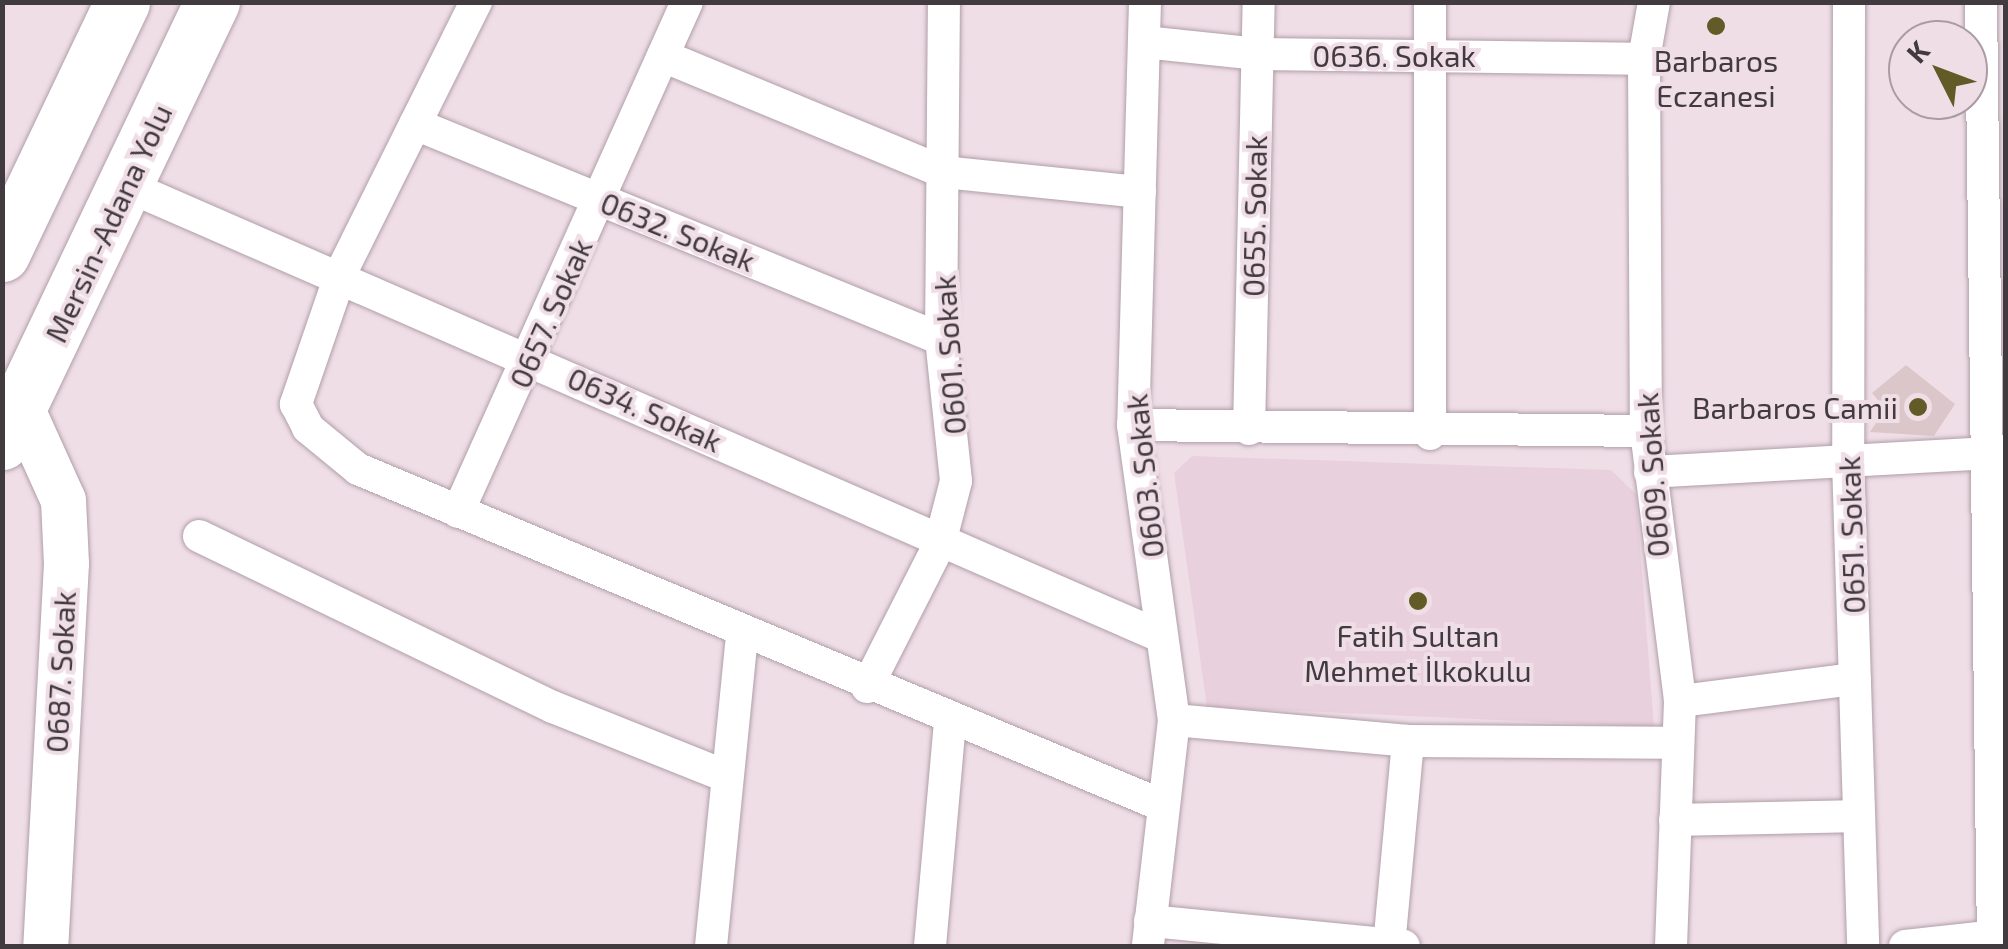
<!DOCTYPE html>
<meta charset="utf-8">
<style>
body{margin:0}
#map{position:relative;width:2008px;height:949px;overflow:hidden;background:#f0dee7;font-family:"Exo 2",sans-serif}
div>[style]{position:absolute}
[style*='--x']{left:calc(var(--x)*1px);top:calc(var(--y)*1px);width:calc(var(--w)*1px);rotate:calc(var(--a)*1deg)}
.built>*{inset:0;background:#e9d0dd}
.building>*{inset:0;background:#dbc7c9}
.roads{filter:drop-shadow(0 0 2px #b09fa8) drop-shadow(0 0 2px #b09fa8)}
.street>*{height:32px;margin:-16px;padding:0 16px;transform-origin:16px;border-radius:16px;background:#fff}
.secondary>*{height:45px;margin:-22.5px;padding:0 22.5px;transform-origin:22.5px;border-radius:22.5px;background:#fff}
.highway>*{height:55px;margin:-27.5px;padding:0 27.5px;transform-origin:27.5px;border-radius:27.5px;background:#fff}
.dots>*{width:28px;height:28px;translate:-50% -50%;box-sizing:border-box;border:5px solid #f0dee7;border-radius:50%}
span{translate:-50% -50%;white-space:nowrap;text-align:center;line-height:1.15;-webkit-text-stroke:8px #f0dee7;paint-order:stroke}
.street-label{font-size:30px;color:#413a3e}
.poi-label{font-size:30px;color:#413a3e}
.right{translate:-100% -50%;text-align:right}
.frame{position:absolute;inset:0;border:5px solid #413a3e;pointer-events:none}
.north{position:absolute;left:1888px;top:20px;width:100px;height:100px;box-sizing:border-box;background:#f0dee7;border:2px solid #aa9ca3;border-radius:50%;rotate:312deg;font-size:28px;font-weight:700;line-height:40px;text-align:center;color:#413a3e}
.north::after{content:'';display:block;margin:auto;width:35px;height:45px;background:#625a27;clip-path:polygon(50% 0,100% 100%,50% 72%,0 100%)}
</style>
<div id="map">
<div class="built">
<div style="clip-path:polygon(1192px 456px,1611px 470px,1636px 494px,1654px 727px,1207px 707px,1174px 473px)"></div>
</div>
<div class="building">
<div style="clip-path:polygon(1906px 365px,1955px 404px,1934px 436px,1870px 432px,1885px 409px,1872px 393px)"></div>
</div>
<div class="roads">
<div class="street">
<div style="--x:476;--y:2;--w:303;--a:116.5"></div>
<div style="--x:341;--y:273;--w:139;--a:109"></div>
<div style="--x:296;--y:404;--w:27;--a:63"></div>
<div style="--x:308;--y:428;--w:65;--a:39.4"></div>
<div style="--x:358;--y:469;--w:868;--a:22.7"></div>
<div style="--x:1145;--y:2;--w:423;--a:91.6"></div>
<div style="--x:1133;--y:425;--w:298;--a:82.1"></div>
<div style="--x:1174;--y:720;--w:227;--a:96.6"></div>
<div style="--x:1654;--y:2;--w:58;--a:100"></div>
<div style="--x:1644;--y:59;--w:372;--a:89.7"></div>
<div style="--x:1646;--y:431;--w:272;--a:82.8"></div>
<div style="--x:1680;--y:701;--w:245;--a:92.1"></div>
<div style="--x:1849;--y:2;--w:459;--a:90.1"></div>
<div style="--x:1848;--y:461;--w:485;--a:88.2"></div>
<div style="--x:1981;--y:2;--w:944;--a:89.27"></div>
<div style="--x:1144;--y:42;--w:115;--a:6"></div>
<div style="--x:1258;--y:54;--w:386;--a:0.7"></div>
<div style="--x:663;--y:56;--w:303;--a:22.5"></div>
<div style="--x:943;--y:172;--w:198;--a:5.8"></div>
<div style="--x:415;--y:124;--w:568;--a:22.23"></div>
<div style="--x:125;--y:185;--w:1131;--a:23.55"></div>
<div style="--x:1133;--y:425;--w:513;--a:0.67"></div>
<div style="--x:1249;--y:429;--w:427;--a:-88.7"></div>
<div style="--x:1430;--y:434;--w:432;--a:-90"></div>
<div style="--x:1650;--y:472;--w:356;--a:-3.2"></div>
<div style="--x:458;--y:512;--w:559;--a:-65.82"></div>
<div style="--x:199;--y:536;--w:393;--a:25.8"></div>
<div style="--x:553;--y:707;--w:183;--a:21.8"></div>
<div style="--x:867;--y:687;--w:161;--a:-63.1"></div>
<div style="--x:940;--y:543;--w:64;--a:-75.5"></div>
<div style="--x:956;--y:481;--w:143;--a:-96"></div>
<div style="--x:941;--y:339;--w:337;--a:-89.5"></div>
<div style="--x:1680;--y:701;--w:176;--a:-7.2"></div>
<div style="--x:1174;--y:720;--w:235;--a:5.1"></div>
<div style="--x:1408;--y:741;--w:268;--a:0.4"></div>
<div style="--x:1675;--y:820;--w:184;--a:-1.2"></div>
<div style="--x:1150;--y:921;--w:255;--a:5.6"></div>
<div style="--x:711;--y:946;--w:313;--a:-84.3"></div>
<div style="--x:930;--y:946;--w:225;--a:-84.9"></div>
<div style="--x:1389;--y:946;--w:206;--a:-84.7"></div>
<div style="--x:1905;--y:946;--w:102;--a:-6.2"></div>
</div>
<div class="secondary">
<div style="--x:21;--y:407;--w:102;--a:65.7"></div>
<div style="--x:63;--y:500;--w:63;--a:87.3"></div>
<div style="--x:66;--y:563;--w:384;--a:93.1"></div>
</div>
<div class="highway">
<div style="--x:2;--y:254;--w:279;--a:-64.5"></div>
<div style="--x:2;--y:442;--w:488;--a:-64.5"></div>
</div>
</div>
<div class="dots">
<div style="left:1716px;top:26px;background:#625a27"></div>
<div style="left:1918px;top:407px;background:#625a27"></div>
<div style="left:1418px;top:601px;background:#625a27"></div>
</div>
<div class="street-label">
<span style="left:1394px;top:55px">0636. Sokak</span>
<span style="left:1254px;top:216px;rotate:-89deg">0655. Sokak</span>
<span style="left:108px;top:223px;rotate:-65deg">Mersin-Adana Yolu</span>
<span style="left:678px;top:231px;rotate:22deg">0632. Sokak</span>
<span style="left:550px;top:313px;rotate:-66deg">0657. Sokak</span>
<span style="left:949px;top:355px;rotate:-94deg">0601. Sokak</span>
<span style="left:645px;top:409px;rotate:24deg">0634. Sokak</span>
<span style="left:1652px;top:475px;rotate:-94deg">0609. Sokak</span>
<span style="left:1144px;top:476px;rotate:-96deg">0603. Sokak</span>
<span style="left:1851px;top:535px;rotate:-92deg">0651. Sokak</span>
<span style="left:60px;top:672px;rotate:-87deg">0687. Sokak</span>
</div>
<div class="poi-label">
<span style="left:1716px;top:77px">Barbaros<br>Eczanesi</span>
<span class="right" style="left:1898px;top:407px">Barbaros Camii</span>
<span style="left:1418px;top:652px">Fatih Sultan<br>Mehmet İlkokulu</span>
</div>
<div class="frame"></div>
<div class="north">K</div>
</div>
